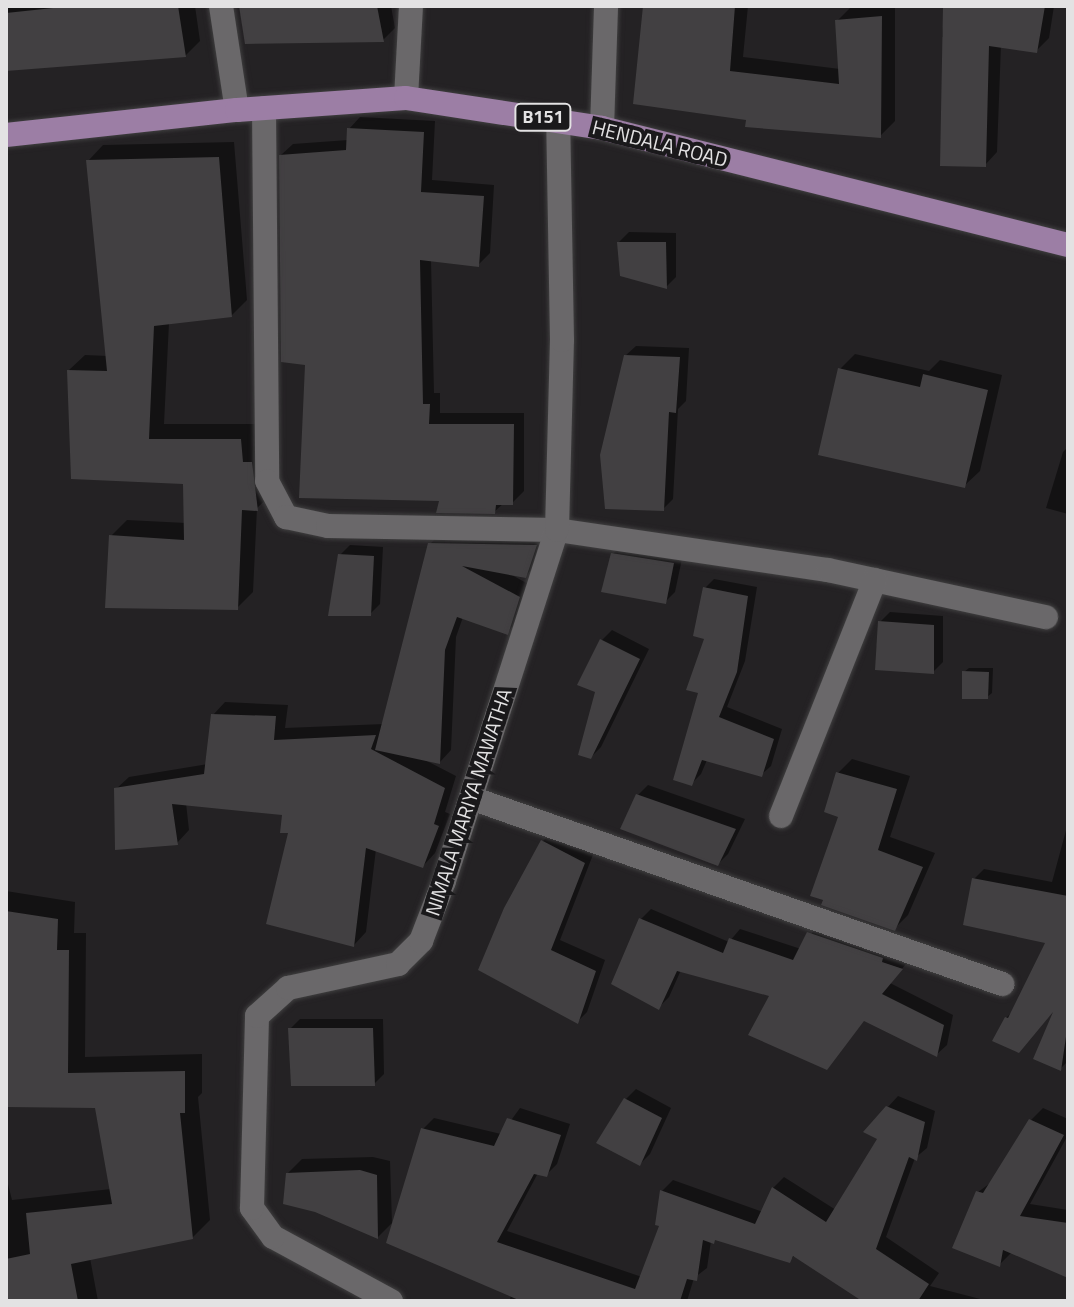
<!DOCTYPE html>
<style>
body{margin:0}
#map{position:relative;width:1074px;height:1307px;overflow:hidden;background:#242224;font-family:"Titillium Web",sans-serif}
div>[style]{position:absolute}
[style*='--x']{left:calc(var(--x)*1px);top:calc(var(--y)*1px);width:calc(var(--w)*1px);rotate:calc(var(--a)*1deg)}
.shadow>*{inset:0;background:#0007}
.building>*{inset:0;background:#424042}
.roads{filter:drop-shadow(0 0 2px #403f40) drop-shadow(0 0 2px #403f40)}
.minor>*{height:24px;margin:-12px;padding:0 12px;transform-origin:12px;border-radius:12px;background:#6a686a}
.major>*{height:24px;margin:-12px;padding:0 12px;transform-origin:12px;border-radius:12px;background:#9c7ea5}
span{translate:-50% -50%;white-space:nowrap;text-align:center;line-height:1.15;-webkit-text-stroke:8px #1a191b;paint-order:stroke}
.shield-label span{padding:2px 6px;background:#1a191b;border:2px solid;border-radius:6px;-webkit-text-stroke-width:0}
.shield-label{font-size:18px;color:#e3e2e3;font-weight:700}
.street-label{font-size:20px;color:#e3e2e3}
.frame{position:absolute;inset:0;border:8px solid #e3e2e3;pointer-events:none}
</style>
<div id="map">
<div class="shadow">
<div style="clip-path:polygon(6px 6px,195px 6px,200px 41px,186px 55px,6px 69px)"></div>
<div style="clip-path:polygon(302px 6px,391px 6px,395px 28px,383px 40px)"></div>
<div style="clip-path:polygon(645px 6px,748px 6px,743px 57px,840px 69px,837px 21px,852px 6px,895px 6px,895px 121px,880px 136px,748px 118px)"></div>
<div style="clip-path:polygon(945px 6px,1054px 6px,1049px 38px,1036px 51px,1001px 45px,997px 152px,985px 165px,947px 38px,942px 37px)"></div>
<div style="clip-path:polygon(360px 117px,435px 121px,432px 180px,494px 185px,490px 253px,478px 265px,431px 260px,434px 393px,440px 393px,440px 413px,524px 413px,524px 491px,512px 503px,504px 503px,494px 512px,441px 499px,308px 363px,281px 155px,293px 144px,348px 140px,349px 129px)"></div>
<div style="clip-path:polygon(234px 142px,247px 300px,231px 316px,169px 323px,164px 424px,257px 424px,273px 493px,257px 508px,253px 592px,237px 608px,111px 536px,127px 520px,186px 523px,185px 482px,69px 370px,85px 355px,108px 356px,88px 161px,103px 145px)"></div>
<div style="clip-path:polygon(629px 232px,676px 233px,676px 277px,666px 287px,619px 242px)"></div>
<div style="clip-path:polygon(636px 346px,689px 348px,686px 401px,678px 409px,673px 499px,663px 509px,625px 356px)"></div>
<div style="clip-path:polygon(855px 354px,929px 371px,940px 360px,1002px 375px,980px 471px,964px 486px,840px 369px)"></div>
<div style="clip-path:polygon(1068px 447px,1068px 514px,1046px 508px,1063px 452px)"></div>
<div style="clip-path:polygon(442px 532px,547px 534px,537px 564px,525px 576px,510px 574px,530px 585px,518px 621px,507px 632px,463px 617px,456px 637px,451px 750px,440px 762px,425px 760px,456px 776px,445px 812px,450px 814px,435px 853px,423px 866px,376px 849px,366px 932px,354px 945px,290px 831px,284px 813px,186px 803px,189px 830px,177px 843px,116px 789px,129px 777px,208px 764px,213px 715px,225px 702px,288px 705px,285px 728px,384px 724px,430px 544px)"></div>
<div style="clip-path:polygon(623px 544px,683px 554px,675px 592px,665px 602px,613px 554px)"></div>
<div style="clip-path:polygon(350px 545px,383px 547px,380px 604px,370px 614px,340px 555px)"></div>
<div style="clip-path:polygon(714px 579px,757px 587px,745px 661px,727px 707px,782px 729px,771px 766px,761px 775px,707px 760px,701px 774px,691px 784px,707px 638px,705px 588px)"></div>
<div style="clip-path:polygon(890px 612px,943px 616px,943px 662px,933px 672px,880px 622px)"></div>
<div style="clip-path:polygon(612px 630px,649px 649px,601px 747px,591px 757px,598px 691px,579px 684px,602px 640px)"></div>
<div style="clip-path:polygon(969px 668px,993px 668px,992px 693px,987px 697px,964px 672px)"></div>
<div style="clip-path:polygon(852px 759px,910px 776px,890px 837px,935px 853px,908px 915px,895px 928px,840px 816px,838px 773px)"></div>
<div style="clip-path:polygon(648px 785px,745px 819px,728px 854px,718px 864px,638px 795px)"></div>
<div style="clip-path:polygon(1068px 823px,1068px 1061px,1061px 1068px,1056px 1007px,1029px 1040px,1006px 1018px,1013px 1011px,1048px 942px,974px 879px,984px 869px,1052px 882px)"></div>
<div style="clip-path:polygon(553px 831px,594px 852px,560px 940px,605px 960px,587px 1012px,577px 1022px,506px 909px,543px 841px)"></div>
<div style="clip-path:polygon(6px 891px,75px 902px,74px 933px,86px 933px,85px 1057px,202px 1054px,202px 1093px,198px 1097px,210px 1220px,192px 1238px,90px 1258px,98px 1301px,6px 1301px,6px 1176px,12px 1200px,111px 1189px,96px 1106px,6px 1105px)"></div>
<div style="clip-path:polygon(651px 909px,729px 942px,740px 929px,801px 949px,819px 923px,911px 958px,890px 983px,953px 1015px,947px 1045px,937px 1054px,865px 1019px,827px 1068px,772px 995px,681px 970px,669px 997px,659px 1007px,613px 983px,641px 919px)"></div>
<div style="clip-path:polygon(300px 1019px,383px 1019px,384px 1074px,374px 1084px,290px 1029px)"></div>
<div style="clip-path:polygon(636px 1089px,671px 1108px,650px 1154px,640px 1164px,626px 1099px)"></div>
<div style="clip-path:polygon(898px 1096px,935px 1111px,927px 1148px,915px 1158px,886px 1237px,939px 1273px,930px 1286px,988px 1301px,863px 1301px,795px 1255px,789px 1261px,717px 1238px,711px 1241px,707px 1268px,694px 1278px,687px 1301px,510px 1299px,511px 1295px,423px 1129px,434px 1118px,501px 1134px,520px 1108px,570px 1124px,557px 1164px,546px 1175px,538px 1173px,507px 1231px,642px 1277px,661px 1225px,657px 1223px,662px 1191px,673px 1180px,763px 1212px,773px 1188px,784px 1177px,836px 1210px,880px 1139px,887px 1108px)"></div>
<div style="clip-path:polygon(1043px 1108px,1068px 1119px,1068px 1135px,1030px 1204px,1068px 1210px,1068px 1276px,1012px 1252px,999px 1265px,978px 1192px,993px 1181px,1031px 1120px)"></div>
<div style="clip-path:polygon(373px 1157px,390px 1161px,392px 1223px,378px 1237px,287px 1174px,302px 1159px)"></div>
</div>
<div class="building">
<div style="clip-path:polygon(72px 6px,178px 6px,186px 57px,6px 71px,6px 13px)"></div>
<div style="clip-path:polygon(239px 6px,377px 6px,384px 42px,245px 44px)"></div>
<div style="clip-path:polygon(643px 6px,735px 6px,730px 71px,839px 84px,835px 20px,882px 16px,881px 138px,745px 127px,746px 120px,633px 104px)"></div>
<div style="clip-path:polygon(943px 6px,1045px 6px,1037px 53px,989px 46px,986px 167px,940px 166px)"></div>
<div style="clip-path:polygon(347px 128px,424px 132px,421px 192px,484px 196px,479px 267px,420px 260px,423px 404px,430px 404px,429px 424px,514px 424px,513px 505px,496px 505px,495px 514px,436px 513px,439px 501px,299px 498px,305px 365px,281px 362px,279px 155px,346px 150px)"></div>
<div style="clip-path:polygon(219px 157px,232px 317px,154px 326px,149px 439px,241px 439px,243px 462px,252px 462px,258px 511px,242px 510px,238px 610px,105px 608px,109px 535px,184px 540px,183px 484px,71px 479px,67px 370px,107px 371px,86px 160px)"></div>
<div style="clip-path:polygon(617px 242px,666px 242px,667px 289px,620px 276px)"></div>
<div style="clip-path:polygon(624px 355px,680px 357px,676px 413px,669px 412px,664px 511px,605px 509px,600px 455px)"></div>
<div style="clip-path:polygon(838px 368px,920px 387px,923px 374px,988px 390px,965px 488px,818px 455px)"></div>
<div style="clip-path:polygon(428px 543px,537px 545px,526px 578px,462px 566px,520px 597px,508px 635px,457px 617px,445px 650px,440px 764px,375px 750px)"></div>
<div style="clip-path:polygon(611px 553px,674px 563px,666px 604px,601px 592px)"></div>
<div style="clip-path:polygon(338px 554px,374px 556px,371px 616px,328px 616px)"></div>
<div style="clip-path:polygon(703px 587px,748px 596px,737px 672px,719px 717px,774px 739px,762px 777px,702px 760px,692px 786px,673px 780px,698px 693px,686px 690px,704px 639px,693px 636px)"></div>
<div style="clip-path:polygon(878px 621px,934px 625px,934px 674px,875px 670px)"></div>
<div style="clip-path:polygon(600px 639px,640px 659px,591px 759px,578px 755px,595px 692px,577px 685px)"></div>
<div style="clip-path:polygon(962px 671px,989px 672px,988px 699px,962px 699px)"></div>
<div style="clip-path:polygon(211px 714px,276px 716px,274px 740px,376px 735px,371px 749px,445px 788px,434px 824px,439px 826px,423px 868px,366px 848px,354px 947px,266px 924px,288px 833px,280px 833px,282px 815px,172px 804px,178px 845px,115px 850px,114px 788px,204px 774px)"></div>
<div style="clip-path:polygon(836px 772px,897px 789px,878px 850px,923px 867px,895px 931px,821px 905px,823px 900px,810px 896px,838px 817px,824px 812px)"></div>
<div style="clip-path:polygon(636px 794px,736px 829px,718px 866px,620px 829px)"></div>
<div style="clip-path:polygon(541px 840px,585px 863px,551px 950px,596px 971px,578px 1024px,478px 970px,504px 908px)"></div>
<div style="clip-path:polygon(972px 878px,1068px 896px,1068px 1023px,1061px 1071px,1033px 1059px,1053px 1012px,1019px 1053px,992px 1041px,1005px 1017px,1008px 1018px,1045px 943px,963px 925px)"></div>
<div style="clip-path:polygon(6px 911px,58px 919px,57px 950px,69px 950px,68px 1073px,185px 1071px,185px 1113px,180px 1113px,193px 1239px,71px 1264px,78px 1301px,6px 1301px,6px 1259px,30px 1254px,26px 1213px,112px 1204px,95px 1108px,6px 1107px)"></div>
<div style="clip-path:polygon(639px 918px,723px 953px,729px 938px,793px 960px,807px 932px,883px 958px,882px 962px,903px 969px,882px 994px,944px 1025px,937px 1057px,864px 1021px,827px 1070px,748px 1035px,769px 996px,677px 971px,659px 1010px,611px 984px)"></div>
<div style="clip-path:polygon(288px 1028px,373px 1028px,375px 1086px,291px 1086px)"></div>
<div style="clip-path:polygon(624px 1098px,662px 1118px,640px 1166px,596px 1143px)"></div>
<div style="clip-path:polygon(886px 1106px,925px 1122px,917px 1161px,909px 1157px,876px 1249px,929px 1284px,918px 1301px,862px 1301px,793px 1256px,790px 1263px,715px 1240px,714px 1244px,703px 1240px,697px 1281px,687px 1279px,680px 1301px,521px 1301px,386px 1243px,421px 1128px,494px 1146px,507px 1118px,561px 1135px,547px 1177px,534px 1174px,497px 1242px,635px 1289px,659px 1226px,655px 1225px,660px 1190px,755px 1224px,772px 1187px,826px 1222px,877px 1139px,863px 1132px)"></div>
<div style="clip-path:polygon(1029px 1119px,1064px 1135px,1020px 1216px,1068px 1223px,1068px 1278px,1003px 1250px,1000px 1267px,952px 1248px,976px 1191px,983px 1193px)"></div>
<div style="clip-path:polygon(360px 1170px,377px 1175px,378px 1239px,315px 1212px,283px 1204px,286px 1173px)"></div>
</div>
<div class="roads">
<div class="minor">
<div style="--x:221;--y:6;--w:105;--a:81.3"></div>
<div style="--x:406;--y:98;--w:92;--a:-86.9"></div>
<div style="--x:264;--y:108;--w:373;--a:89.5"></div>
<div style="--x:267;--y:481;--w:41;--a:62.2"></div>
<div style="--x:286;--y:517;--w:43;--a:12.1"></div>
<div style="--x:328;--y:526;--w:229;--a:1"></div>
<div style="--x:557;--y:530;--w:274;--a:8.4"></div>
<div style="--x:828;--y:570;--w:223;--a:12.2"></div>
<div style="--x:602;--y:128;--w:122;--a:-88.1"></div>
<div style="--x:471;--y:798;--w:563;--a:19.3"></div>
<div style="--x:781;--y:816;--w:254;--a:-68.3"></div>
<div style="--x:391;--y:1301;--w:134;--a:-151.5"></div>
<div style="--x:273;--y:1237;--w:36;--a:-126"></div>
<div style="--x:252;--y:1208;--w:192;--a:-88.5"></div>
<div style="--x:257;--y:1016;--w:42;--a:-42.1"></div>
<div style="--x:288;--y:988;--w:113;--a:-12.3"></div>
<div style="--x:398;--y:964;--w:33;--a:-45"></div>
<div style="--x:421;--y:941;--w:64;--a:-69"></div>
<div style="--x:444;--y:881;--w:369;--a:-72.2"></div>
<div style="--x:557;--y:530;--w:190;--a:-88.5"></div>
<div style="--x:562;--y:340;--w:220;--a:-91"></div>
</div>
<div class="major">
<div style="--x:6;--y:135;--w:232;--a:-6.2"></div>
<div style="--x:237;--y:110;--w:169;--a:-4.1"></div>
<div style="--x:406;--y:98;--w:198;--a:8.7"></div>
<div style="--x:602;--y:128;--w:480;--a:14.1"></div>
</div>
</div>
<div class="shield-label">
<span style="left:543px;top:117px">B151</span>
</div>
<div class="street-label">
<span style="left:660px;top:143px;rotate:14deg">HENDALA ROAD</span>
<span style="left:468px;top:802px;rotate:-72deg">NIMALA MARIYA MAWATHA</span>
</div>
<div class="frame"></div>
</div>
